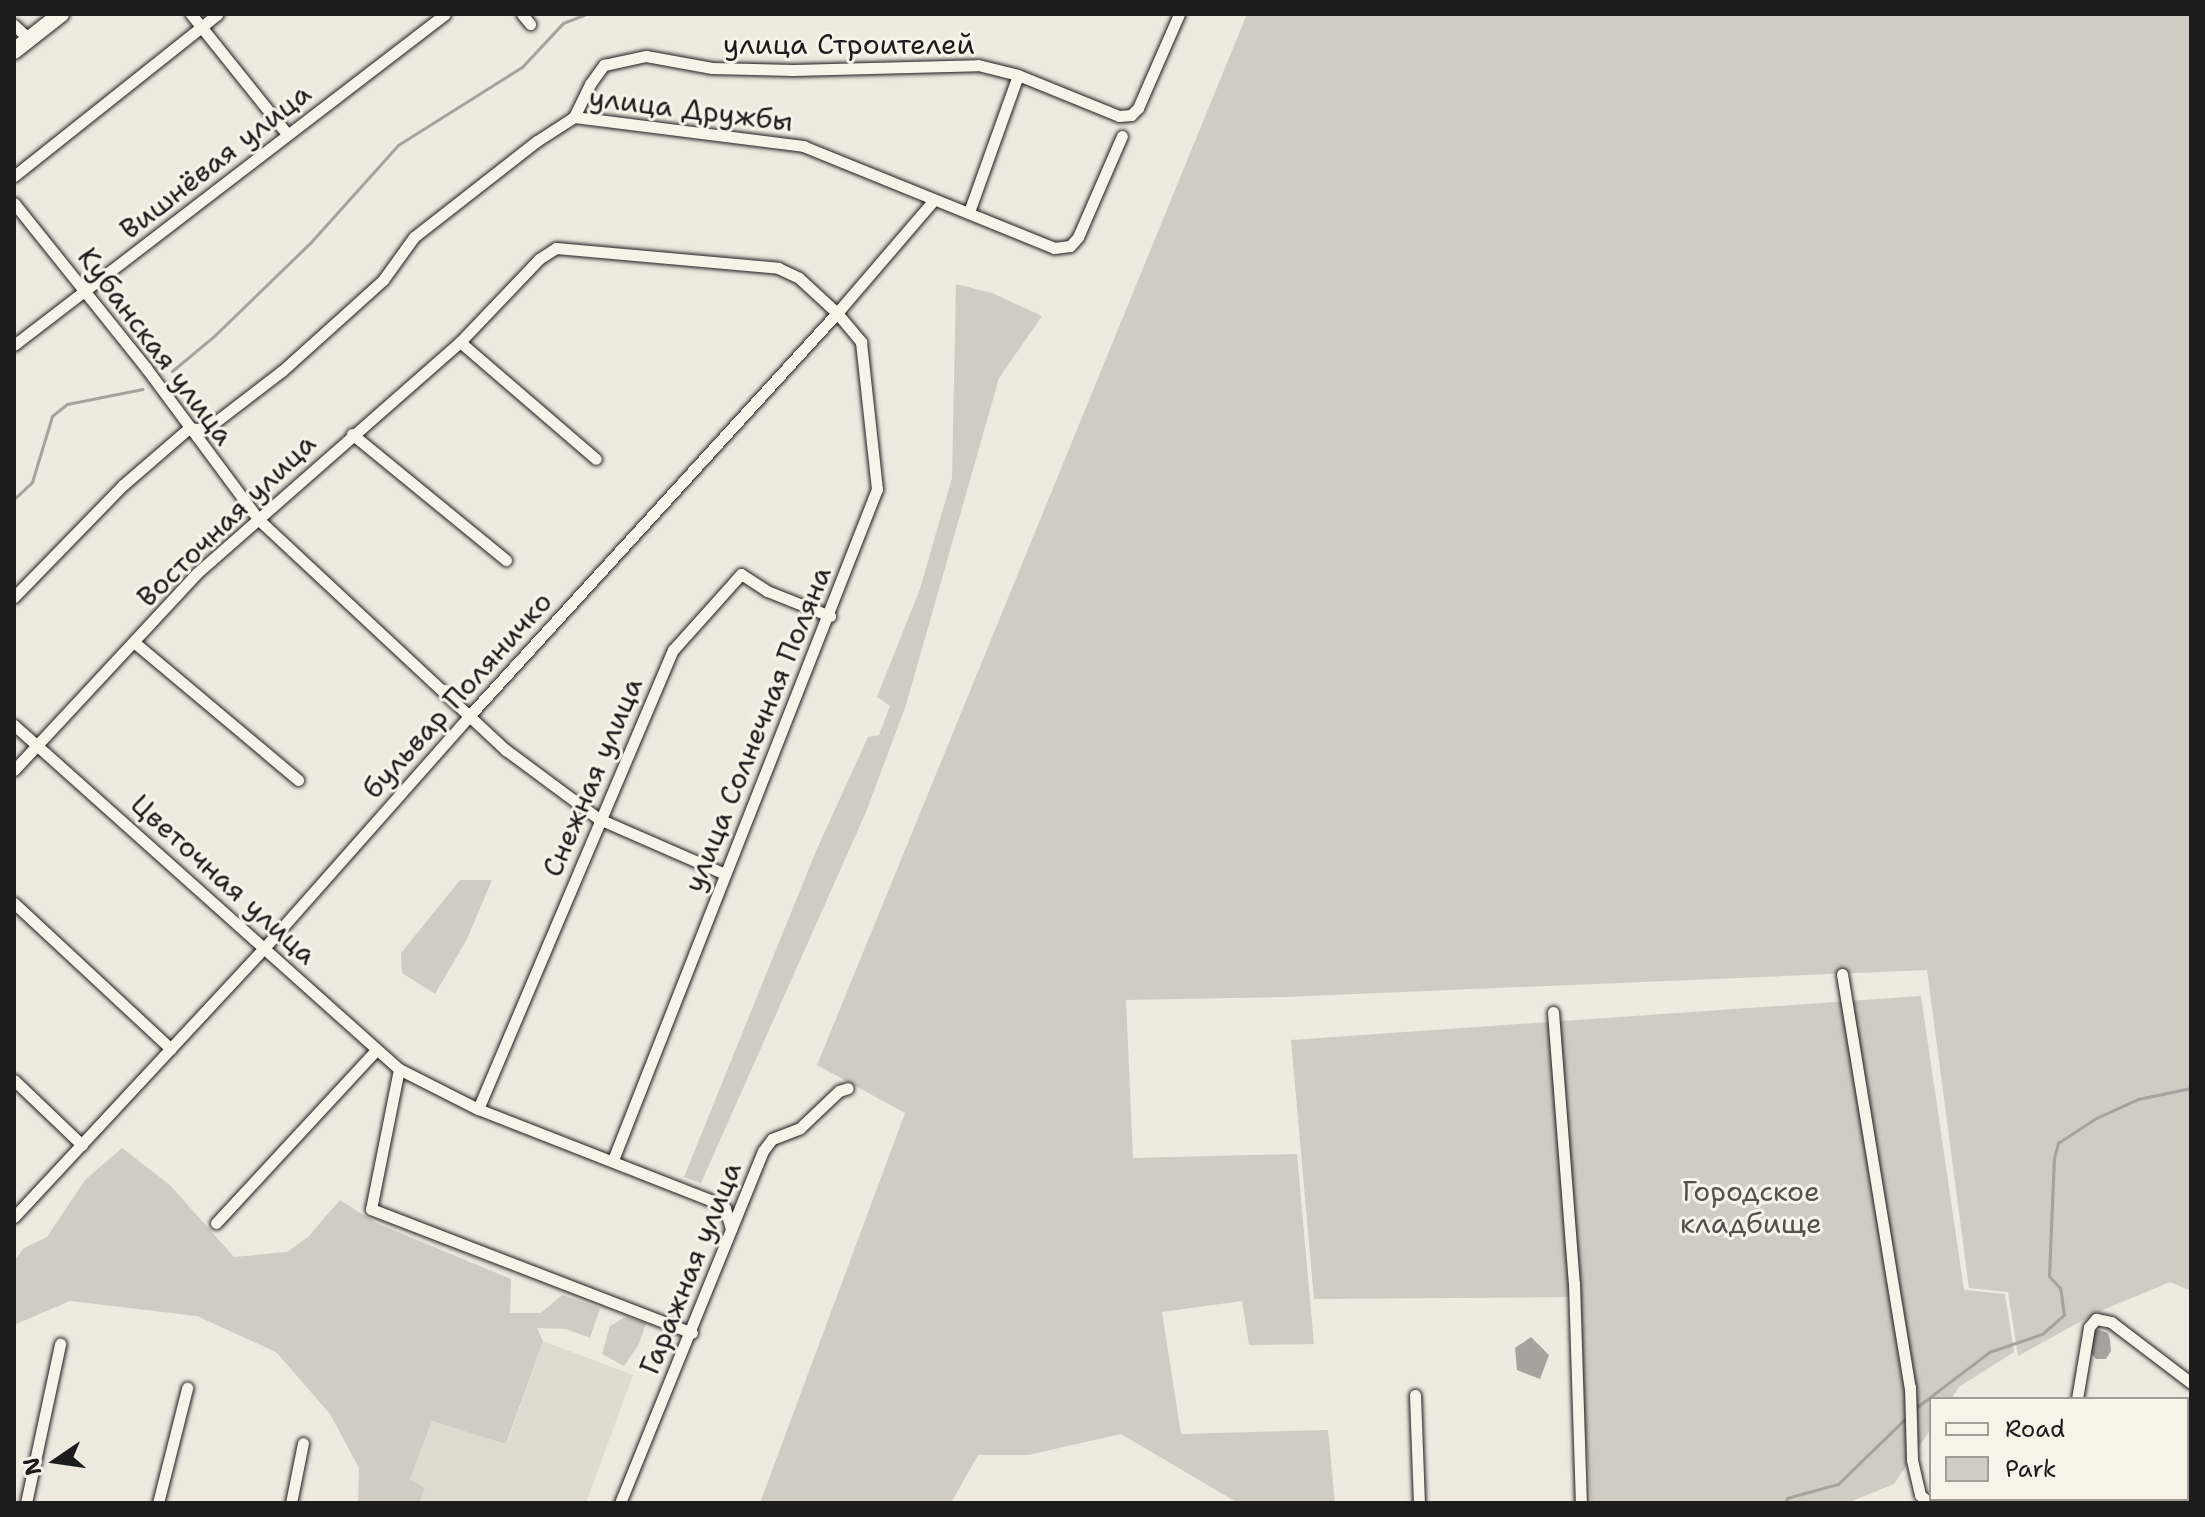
<!DOCTYPE html>
<meta charset="utf-8">
<style>
body{margin:0}
#map{position:relative;width:2205px;height:1517px;overflow:hidden;background:#eeeae0;font-family:"Shantell Sans",sans-serif}
div>[style]{position:absolute}
[style*='--x']{left:calc(var(--x)*1px);top:calc(var(--y)*1px);width:calc(var(--w)*1px);rotate:calc(var(--a)*1deg)}
.built>*{inset:0;background:#dedbd1}
.green>*{inset:0;background:#cfccc3}
.water>*{inset:0;background:#a6a39d}
.stream>*{height:3px;margin:-1.5px;padding:0 1.5px;transform-origin:1.5px;border-radius:1.5px;background:#a6a39d}
.roads{filter:drop-shadow(0 0 2px #1c1c1c) drop-shadow(0 0 2px #1c1c1c)}
.street>*{height:11px;margin:-5.5px;padding:0 5.5px;transform-origin:5.5px;border-radius:5.5px;background:#f7f3e8}
.secondary>*{height:16px;margin:-8px;padding:0 8px;transform-origin:8px;border-radius:8px;background:#f7f3e8}
span{translate:-50% -50%;white-space:nowrap;text-align:center;line-height:1.15;-webkit-text-stroke:6px #f7f3e8;paint-order:stroke}
.street-label{font-size:28px;color:#1c1c1c}
.park-label{font-size:28px;color:#52514e}
.frame{position:absolute;inset:0;border:16px solid #1c1c1c;pointer-events:none}
.legend{position:absolute;left:1929px;top:1397px;width:260px;height:104px;box-sizing:border-box;background:#f7f3e8;border:2px solid #9f9d96;margin:0;padding:10px 14px;list-style:none;font-size:24px;color:#1c1c1c}
.legend li{display:flex;align-items:center;gap:16px;height:40px}
.legend b{width:40px;border:2px solid #9f9d96}
.north{position:absolute;left:16px;top:1421px;width:80px;height:80px;-webkit-text-stroke:6px #f7f3e8;paint-order:stroke;rotate:257deg;font-size:22px;font-weight:700;line-height:32px;text-align:center;color:#1c1c1c}
.north::after{content:'';display:block;margin:auto;width:28px;height:36px;background:#1c1c1c;clip-path:polygon(50% 0,100% 100%,50% 72%,0 100%)}
</style>
<div id="map">
<div class="built">
<div style="clip-path:polygon(543px 1341px,633px 1375px,586px 1503px,419px 1503px,425px 1488px,410px 1479px,432px 1421px,507px 1444px)"></div>
</div>
<div class="green">
<div style="clip-path:polygon(1247px 14px,2191px 14px,2191px 1291px,2170px 1282px,2098px 1312px,2018px 1356px,2008px 1292px,1969px 1288px,1927px 970px,1285px 997px,1126px 1000px,1133px 1158px,1297px 1154px,1314px 1344px,1249px 1345px,1242px 1301px,1162px 1312px,1181px 1434px,1328px 1430px,1335px 1503px,1238px 1503px,1121px 1434px,1028px 1455px,978px 1455px,951px 1503px,760px 1503px,905px 1113px,817px 1065px)"></div>
<div style="clip-path:polygon(956px 284px,992px 293px,1042px 316px,999px 378px,906px 705px,866px 812px,701px 1183px,684px 1177px,816px 851px,868px 737px,879px 735px,890px 706px,877px 697px,920px 589px,952px 478px)"></div>
<div style="clip-path:polygon(460px 880px,492px 880px,467px 939px,435px 994px,402px 973px,401px 953px)"></div>
<div style="clip-path:polygon(1921px 996px,1964px 1290px,2005px 1294px,2014px 1352px,1959px 1387px,1951px 1399px,1931px 1399px,1931px 1429px,1894px 1484px,1847px 1503px,1591px 1503px,1575px 1297px,1314px 1299px,1291px 1040px)"></div>
<div style="clip-path:polygon(122px 1148px,170px 1185px,234px 1257px,287px 1252px,308px 1237px,340px 1200px,376px 1223px,511px 1279px,510px 1313px,541px 1313px,562px 1295px,600px 1308px,590px 1338px,566px 1329px,537px 1328px,543px 1341px,506px 1444px,432px 1421px,410px 1479px,425px 1488px,419px 1503px,358px 1503px,359px 1468px,330px 1414px,276px 1352px,197px 1316px,70px 1301px,14px 1325px,14px 1261px,24px 1248px,47px 1237px,85px 1180px)"></div>
<div style="clip-path:polygon(625px 1317px,646px 1323px,639px 1344px,624px 1366px,602px 1354px,610px 1326px)"></div>
</div>
<div class="water">
<div style="clip-path:polygon(2099px 1330px,2108px 1333px,2110px 1340px,2111px 1351px,2106px 1359px,2096px 1359px,2090px 1352px,2093px 1331px)"></div>
<div style="clip-path:polygon(1531px 1337px,1549px 1355px,1540px 1379px,1517px 1370px,1515px 1348px)"></div>
</div>
<div class="stream">
<div style="--x:172;--y:371;--w:53;--a:-39.7"></div>
<div style="--x:213;--y:337;--w:136;--a:-44.1"></div>
<div style="--x:311;--y:242;--w:130;--a:-48.1"></div>
<div style="--x:398;--y:145;--w:146;--a:-32.2"></div>
<div style="--x:522;--y:67;--w:60;--a:-47"></div>
<div style="--x:563;--y:23;--w:26;--a:-21"></div>
<div style="--x:14;--y:499;--w:25;--a:-43"></div>
<div style="--x:32;--y:482;--w:69;--a:-73.1"></div>
<div style="--x:52;--y:416;--w:19;--a:-39"></div>
<div style="--x:67;--y:404;--w:77;--a:-11.2"></div>
<div style="--x:1913;--y:1410;--w:96;--a:-37.3"></div>
<div style="--x:1989;--y:1352;--w:56;--a:-18.8"></div>
<div style="--x:2042;--y:1334;--w:29;--a:-41"></div>
<div style="--x:2064;--y:1315;--w:27;--a:-98"></div>
<div style="--x:2060;--y:1288;--w:16;--a:-133"></div>
<div style="--x:2049;--y:1276;--w:118;--a:-87.6"></div>
<div style="--x:2054;--y:1158;--w:16;--a:-75"></div>
<div style="--x:2058;--y:1143;--w:45;--a:-33.3"></div>
<div style="--x:2096;--y:1118;--w:46;--a:-24.3"></div>
<div style="--x:2138;--y:1099;--w:54;--a:-11.7"></div>
<div style="--x:1785;--y:1503;--w:5;--a:-68"></div>
<div style="--x:1787;--y:1498;--w:53;--a:-15.4"></div>
<div style="--x:1838;--y:1484;--w:98;--a:-44.2"></div>
</div>
<div class="roads">
<div class="street">
<div style="--x:191;--y:14;--w:154;--a:51.3"></div>
<div style="--x:522;--y:14;--w:13;--a:51"></div>
<div style="--x:14;--y:25;--w:21;--a:43"></div>
<div style="--x:574;--y:117;--w:37;--a:-64"></div>
<div style="--x:590;--y:84;--w:24;--a:-54"></div>
<div style="--x:604;--y:65;--w:43;--a:-12.1"></div>
<div style="--x:646;--y:56;--w:67;--a:10.3"></div>
<div style="--x:712;--y:68;--w:81;--a:1.4"></div>
<div style="--x:793;--y:70;--w:185;--a:-1.5"></div>
<div style="--x:978;--y:65;--w:41;--a:14"></div>
<div style="--x:1018;--y:75;--w:109;--a:22.1"></div>
<div style="--x:1119;--y:116;--w:12;--a:-5"></div>
<div style="--x:1131;--y:115;--w:10;--a:-45"></div>
<div style="--x:1138;--y:108;--w:103;--a:-66.4"></div>
<div style="--x:14;--y:176;--w:260;--a:-38.5"></div>
<div style="--x:14;--y:203;--w:211;--a:51.3"></div>
<div style="--x:146;--y:368;--w:188;--a:53.4"></div>
<div style="--x:258;--y:519;--w:339;--a:43"></div>
<div style="--x:506;--y:750;--w:116;--a:36.6"></div>
<div style="--x:599;--y:819;--w:137;--a:23.6"></div>
<div style="--x:969;--y:212;--w:145;--a:-70.3"></div>
<div style="--x:460;--y:342;--w:179;--a:40.7"></div>
<div style="--x:14;--y:345;--w:543;--a:-37.52"></div>
<div style="--x:352;--y:434;--w:199;--a:39.3"></div>
<div style="--x:14;--y:597;--w:156;--a:-45.8"></div>
<div style="--x:123;--y:485;--w:87;--a:-40.8"></div>
<div style="--x:189;--y:428;--w:16;--a:7"></div>
<div style="--x:205;--y:430;--w:97;--a:-37.5"></div>
<div style="--x:282;--y:371;--w:136;--a:-42"></div>
<div style="--x:383;--y:280;--w:53;--a:-54.2"></div>
<div style="--x:414;--y:237;--w:156;--a:-38"></div>
<div style="--x:537;--y:141;--w:44;--a:-33"></div>
<div style="--x:574;--y:117;--w:231;--a:7.2"></div>
<div style="--x:803;--y:146;--w:271;--a:22.1"></div>
<div style="--x:1054;--y:248;--w:16;--a:-7"></div>
<div style="--x:1070;--y:246;--w:12;--a:-48"></div>
<div style="--x:1078;--y:237;--w:110;--a:-66.5"></div>
<div style="--x:135;--y:643;--w:213;--a:40"></div>
<div style="--x:14;--y:725;--w:516;--a:41.78"></div>
<div style="--x:399;--y:1069;--w:89;--a:26.9"></div>
<div style="--x:478;--y:1109;--w:249;--a:21.4"></div>
<div style="--x:710;--y:1200;--w:17;--a:28"></div>
<div style="--x:725;--y:1208;--w:22;--a:74"></div>
<div style="--x:14;--y:770;--w:269;--a:-47.1"></div>
<div style="--x:197;--y:573;--w:350;--a:-41.3"></div>
<div style="--x:460;--y:342;--w:115;--a:-46.4"></div>
<div style="--x:539;--y:259;--w:20;--a:-33"></div>
<div style="--x:556;--y:248;--w:223;--a:5.1"></div>
<div style="--x:778;--y:268;--w:23;--a:25"></div>
<div style="--x:799;--y:278;--w:52;--a:42.6"></div>
<div style="--x:837;--y:313;--w:38;--a:50"></div>
<div style="--x:861;--y:342;--w:148;--a:83.8"></div>
<div style="--x:877;--y:489;--w:721;--a:111.48"></div>
<div style="--x:14;--y:903;--w:214;--a:42.9"></div>
<div style="--x:1842;--y:974;--w:419;--a:80.7"></div>
<div style="--x:1910;--y:1387;--w:73;--a:88.4"></div>
<div style="--x:1912;--y:1460;--w:36;--a:77"></div>
<div style="--x:1920;--y:1495;--w:13;--a:39"></div>
<div style="--x:1553;--y:1012;--w:272;--a:85.6"></div>
<div style="--x:1574;--y:1283;--w:220;--a:88.2"></div>
<div style="--x:399;--y:1069;--w:143;--a:101.3"></div>
<div style="--x:371;--y:1209;--w:344;--a:21.1"></div>
<div style="--x:14;--y:1080;--w:94;--a:43.7"></div>
<div style="--x:478;--y:1109;--w:499;--a:-67"></div>
<div style="--x:673;--y:650;--w:102;--a:-48.2"></div>
<div style="--x:741;--y:574;--w:31;--a:33"></div>
<div style="--x:767;--y:591;--w:68;--a:21.6"></div>
<div style="--x:14;--y:1217;--w:369;--a:-47.1"></div>
<div style="--x:265;--y:947;--w:310;--a:-48.5"></div>
<div style="--x:470;--y:715;--w:544;--a:-47.61"></div>
<div style="--x:837;--y:313;--w:146;--a:-49.4"></div>
<div style="--x:216;--y:1223;--w:236;--a:-47.2"></div>
<div style="--x:1415;--y:1395;--w:108;--a:87.9"></div>
<div style="--x:2077;--y:1399;--w:73;--a:-80.5"></div>
<div style="--x:2089;--y:1327;--w:11;--a:-49"></div>
<div style="--x:2096;--y:1319;--w:15;--a:11"></div>
<div style="--x:2111;--y:1322;--w:101;--a:37.3"></div>
<div style="--x:26;--y:1503;--w:163;--a:-77.9"></div>
<div style="--x:158;--y:1503;--w:119;--a:-75.8"></div>
<div style="--x:291;--y:1503;--w:61;--a:-78.7"></div>
<div style="--x:620;--y:1503;--w:380;--a:-67.9"></div>
<div style="--x:763;--y:1151;--w:15;--a:-53"></div>
<div style="--x:772;--y:1139;--w:30;--a:-21"></div>
<div style="--x:800;--y:1128;--w:54;--a:-43.5"></div>
<div style="--x:839;--y:1091;--w:9;--a:-18"></div>
</div>
<div class="secondary">
<div style="--x:14;--y:51;--w:60;--a:-38.2"></div>
</div>
</div>
<div class="street-label">
<span style="left:849px;top:44px">улица Строителей</span>
<span style="left:691px;top:109px;rotate:7deg">улица Дружбы</span>
<span style="left:215px;top:161px;rotate:-38deg">Вишнёвая улица</span>
<span style="left:156px;top:346px;rotate:53deg">Кубанская улица</span>
<span style="left:226px;top:520px;rotate:-44deg">Восточная улица</span>
<span style="left:457px;top:695px;rotate:-48deg">бульвар Поляничко</span>
<span style="left:757px;top:729px;rotate:-68deg">улица Солнечная Поляна</span>
<span style="left:592px;top:777px;rotate:-67deg">Снежная улица</span>
<span style="left:224px;top:879px;rotate:42deg">Цветочная улица</span>
<span style="left:690px;top:1268px;rotate:-68deg">Гаражная улица</span>
</div>
<div class="park-label">
<span style="left:1751px;top:1207px">Городское<br>кладбище</span>
</div>
<div class="frame"></div>
<ul class="legend">
<li><b style="height:10px;background:#f7f3e8"></b>Road</li>
<li><b style="height:22px;background:#cfccc3"></b>Park</li>
</ul>
<div class="north">N</div>
</div>
